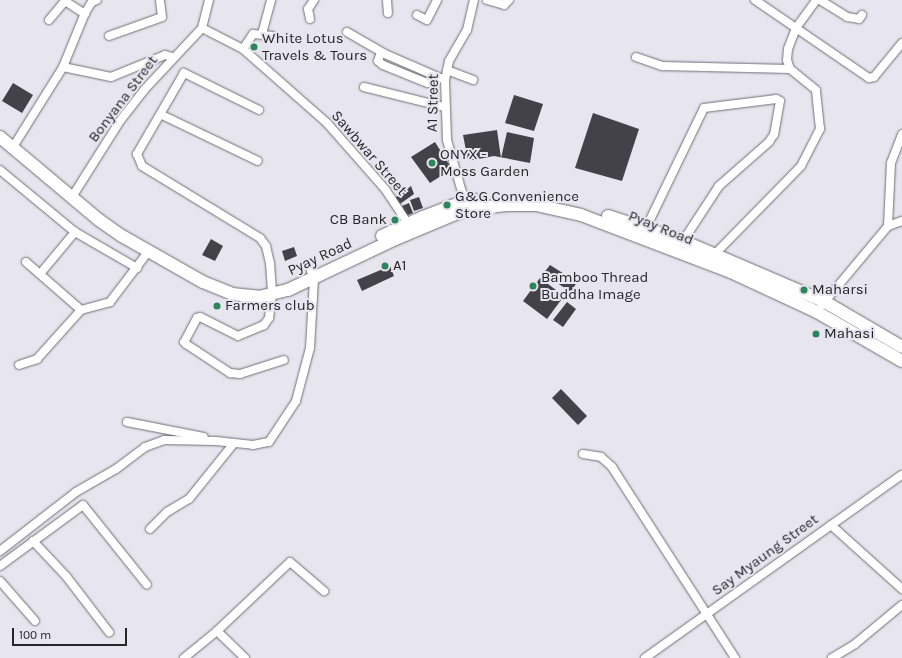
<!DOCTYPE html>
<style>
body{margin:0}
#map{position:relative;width:902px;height:658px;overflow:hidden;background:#e7e5ee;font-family:Karla,sans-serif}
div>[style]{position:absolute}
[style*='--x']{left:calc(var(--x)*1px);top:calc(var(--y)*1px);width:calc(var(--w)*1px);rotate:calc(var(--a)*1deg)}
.building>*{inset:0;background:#444249}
.roads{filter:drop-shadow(0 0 1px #706e76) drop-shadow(0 0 1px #706e76)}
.minor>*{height:8px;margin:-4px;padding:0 4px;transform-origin:4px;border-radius:4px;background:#fff}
.highway>*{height:12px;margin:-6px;padding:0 6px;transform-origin:6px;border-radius:6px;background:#fff}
.dots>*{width:11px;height:11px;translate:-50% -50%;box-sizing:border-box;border:2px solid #e7e5ee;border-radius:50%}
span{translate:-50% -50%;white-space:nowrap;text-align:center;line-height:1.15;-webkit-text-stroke:4px #e7e5ee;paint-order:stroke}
.poi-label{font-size:15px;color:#262529}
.left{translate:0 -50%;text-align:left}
.right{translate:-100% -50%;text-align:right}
.street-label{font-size:15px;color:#262529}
.scale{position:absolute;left:12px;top:628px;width:115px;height:18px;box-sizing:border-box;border:2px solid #262529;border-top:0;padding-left:5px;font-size:12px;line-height:14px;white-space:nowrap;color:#262529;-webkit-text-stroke:3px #e7e5ee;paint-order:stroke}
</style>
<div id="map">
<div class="building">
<div style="clip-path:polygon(13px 83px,33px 95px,22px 113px,2px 101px)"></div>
<div style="clip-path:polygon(514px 95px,543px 104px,534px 131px,505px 123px)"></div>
<div style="clip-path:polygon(593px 113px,639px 129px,622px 181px,575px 168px)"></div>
<div style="clip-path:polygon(497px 130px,501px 158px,507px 132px,534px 138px,530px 163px,494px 156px,468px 161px,463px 135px)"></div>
<div style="clip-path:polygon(435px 142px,452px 169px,430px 183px,411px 157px)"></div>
<div style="clip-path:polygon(411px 186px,414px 194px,400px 204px,395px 198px)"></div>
<div style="clip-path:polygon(419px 197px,423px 208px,414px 211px,410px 200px)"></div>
<div style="clip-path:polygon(409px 203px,413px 213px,406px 216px,402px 206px)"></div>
<div style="clip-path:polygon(211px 239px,223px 246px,215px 261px,202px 255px)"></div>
<div style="clip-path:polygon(294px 247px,297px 256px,285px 261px,282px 251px)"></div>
<div style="clip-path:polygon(550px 265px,577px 282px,571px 292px,543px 274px)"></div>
<div style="clip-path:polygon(390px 266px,394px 276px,362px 291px,357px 280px)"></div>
<div style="clip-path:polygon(540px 278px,564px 296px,547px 319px,523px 301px)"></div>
<div style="clip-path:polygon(567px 302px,576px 309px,563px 327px,553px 320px)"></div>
<div style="clip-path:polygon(561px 389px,587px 416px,578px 425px,552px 398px)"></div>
</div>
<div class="roads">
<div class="minor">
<div style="--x:387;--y:0;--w:13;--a:86"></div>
<div style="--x:487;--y:0;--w:18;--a:16"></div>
<div style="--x:504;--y:5;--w:7;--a:-45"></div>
<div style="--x:755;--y:0;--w:138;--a:34.4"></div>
<div style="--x:869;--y:78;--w:5;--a:-11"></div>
<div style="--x:874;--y:77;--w:44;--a:-50.5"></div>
<div style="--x:820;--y:0;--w:32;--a:32"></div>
<div style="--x:847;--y:17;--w:12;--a:9"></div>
<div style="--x:859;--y:19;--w:5;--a:-53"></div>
<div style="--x:417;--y:15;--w:11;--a:27"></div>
<div style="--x:427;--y:20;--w:22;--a:-63"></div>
<div style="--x:310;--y:19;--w:10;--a:-101"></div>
<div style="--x:308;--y:9;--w:11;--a:-56"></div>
<div style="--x:49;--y:20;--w:25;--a:-50"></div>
<div style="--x:65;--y:1;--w:24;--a:33"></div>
<div style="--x:202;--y:28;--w:46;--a:27.1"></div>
<div style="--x:243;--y:49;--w:112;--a:41.4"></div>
<div style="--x:327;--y:123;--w:88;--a:48.7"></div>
<div style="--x:385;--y:189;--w:47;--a:56.3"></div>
<div style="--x:347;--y:32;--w:44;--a:30.1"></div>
<div style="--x:385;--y:54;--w:65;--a:23.4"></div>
<div style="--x:262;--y:34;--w:35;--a:-75"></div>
<div style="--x:109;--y:36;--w:56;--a:-19.7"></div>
<div style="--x:162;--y:17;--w:17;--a:-97"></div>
<div style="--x:243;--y:49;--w:18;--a:-56"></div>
<div style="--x:253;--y:34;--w:20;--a:6"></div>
<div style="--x:381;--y:52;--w:9;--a:108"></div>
<div style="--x:378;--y:61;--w:6;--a:39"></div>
<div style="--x:383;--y:65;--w:48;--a:22.2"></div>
<div style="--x:636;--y:57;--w:28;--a:19"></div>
<div style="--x:662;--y:66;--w:128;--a:1.3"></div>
<div style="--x:63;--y:67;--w:49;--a:11.8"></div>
<div style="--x:111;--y:77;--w:58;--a:-22.2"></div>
<div style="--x:165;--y:55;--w:7;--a:16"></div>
<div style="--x:447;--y:70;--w:28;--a:21"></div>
<div style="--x:364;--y:87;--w:82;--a:14"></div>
<div style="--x:259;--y:110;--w:84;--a:-153.7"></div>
<div style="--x:184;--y:73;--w:94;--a:120.1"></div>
<div style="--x:137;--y:154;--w:13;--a:67"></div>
<div style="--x:142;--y:166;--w:138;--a:31.4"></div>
<div style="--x:260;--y:238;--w:10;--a:53"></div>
<div style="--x:266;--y:246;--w:17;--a:77"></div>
<div style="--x:270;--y:263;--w:31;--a:86"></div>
<div style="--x:272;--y:294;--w:24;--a:97"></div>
<div style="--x:269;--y:318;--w:9;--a:126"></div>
<div style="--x:264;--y:325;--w:28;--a:157"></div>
<div style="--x:238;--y:336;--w:42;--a:-153.4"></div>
<div style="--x:200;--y:317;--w:3;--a:162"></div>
<div style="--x:197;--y:318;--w:27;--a:118"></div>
<div style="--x:184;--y:342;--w:3;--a:45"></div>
<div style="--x:186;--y:344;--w:53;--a:33.4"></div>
<div style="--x:230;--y:373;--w:10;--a:6"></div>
<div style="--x:240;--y:374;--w:46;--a:-17.7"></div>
<div style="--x:162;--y:115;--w:106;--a:25.6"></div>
<div style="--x:13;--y:147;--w:94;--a:-58"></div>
<div style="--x:63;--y:67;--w:58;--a:-67.8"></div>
<div style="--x:85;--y:13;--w:13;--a:-58"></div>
<div style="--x:92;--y:2;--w:5;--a:-22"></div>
<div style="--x:0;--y:170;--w:97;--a:39.6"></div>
<div style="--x:75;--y:232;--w:72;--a:30.1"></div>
<div style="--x:72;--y:197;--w:90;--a:-57.7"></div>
<div style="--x:120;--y:121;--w:39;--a:-52"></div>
<div style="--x:144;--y:90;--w:85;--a:-46.9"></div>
<div style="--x:202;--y:28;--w:29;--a:-76"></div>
<div style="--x:466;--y:206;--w:69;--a:-106.1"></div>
<div style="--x:447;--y:140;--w:60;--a:-91.9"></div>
<div style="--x:445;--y:80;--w:19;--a:-78"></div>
<div style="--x:449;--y:61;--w:36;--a:-60"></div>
<div style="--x:467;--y:30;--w:31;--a:-77"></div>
<div style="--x:888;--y:226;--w:15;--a:-20"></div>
<div style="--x:646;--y:228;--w:133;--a:-64.2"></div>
<div style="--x:704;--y:108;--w:73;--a:-7.1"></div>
<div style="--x:776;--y:99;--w:4;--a:27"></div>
<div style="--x:780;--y:101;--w:34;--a:100"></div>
<div style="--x:774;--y:134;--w:9;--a:122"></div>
<div style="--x:769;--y:142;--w:67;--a:138.7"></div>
<div style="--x:719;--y:186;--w:66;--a:123.2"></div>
<div style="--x:712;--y:257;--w:127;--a:-45.6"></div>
<div style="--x:801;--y:166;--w:42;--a:-62.8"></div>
<div style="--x:820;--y:129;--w:39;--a:-96"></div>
<div style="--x:816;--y:90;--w:33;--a:-141"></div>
<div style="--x:790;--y:69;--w:9;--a:-108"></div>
<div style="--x:787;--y:60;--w:11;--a:-85"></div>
<div style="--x:788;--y:49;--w:22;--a:-69"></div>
<div style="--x:796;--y:28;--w:34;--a:-54"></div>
<div style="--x:26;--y:262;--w:73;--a:41.1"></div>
<div style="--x:40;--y:274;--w:55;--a:-50.2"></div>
<div style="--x:822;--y:305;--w:103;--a:-50.1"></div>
<div style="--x:888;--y:226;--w:63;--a:-87.3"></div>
<div style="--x:891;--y:163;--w:31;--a:-69"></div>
<div style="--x:19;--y:365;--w:19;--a:-18"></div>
<div style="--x:37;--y:359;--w:66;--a:-48.1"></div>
<div style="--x:81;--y:310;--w:30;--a:-15"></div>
<div style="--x:110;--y:302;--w:63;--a:-52.8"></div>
<div style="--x:127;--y:422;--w:78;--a:11"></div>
<div style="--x:583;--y:454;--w:18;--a:9"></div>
<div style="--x:601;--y:457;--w:15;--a:42"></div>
<div style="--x:612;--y:467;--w:227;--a:57.2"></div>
<div style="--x:831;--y:525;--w:96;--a:42"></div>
<div style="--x:150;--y:529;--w:24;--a:-45"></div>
<div style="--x:167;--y:512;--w:26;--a:-31"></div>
<div style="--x:189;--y:499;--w:72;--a:-51.2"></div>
<div style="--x:33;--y:541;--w:48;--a:46.7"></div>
<div style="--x:66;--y:576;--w:71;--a:52.5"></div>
<div style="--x:0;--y:551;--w:96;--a:-37.8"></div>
<div style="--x:76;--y:492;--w:46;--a:-29.9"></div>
<div style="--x:116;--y:469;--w:36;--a:-37"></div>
<div style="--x:145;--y:447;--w:20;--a:-20"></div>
<div style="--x:164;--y:440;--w:52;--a:1.1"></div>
<div style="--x:216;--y:441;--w:37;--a:6"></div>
<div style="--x:253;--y:445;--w:16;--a:-11"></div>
<div style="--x:269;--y:442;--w:49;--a:-56.6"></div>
<div style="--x:296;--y:401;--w:55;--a:-75.2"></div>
<div style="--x:310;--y:348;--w:70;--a:-86.7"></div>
<div style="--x:314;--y:278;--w:8;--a:-113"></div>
<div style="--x:0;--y:566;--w:103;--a:-36.3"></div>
<div style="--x:83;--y:505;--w:102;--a:51.3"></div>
<div style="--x:0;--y:581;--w:53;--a:48.8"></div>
<div style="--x:217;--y:631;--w:100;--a:-43.4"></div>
<div style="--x:290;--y:562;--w:45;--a:40.5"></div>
<div style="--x:184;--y:658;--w:43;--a:-39.3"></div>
<div style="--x:217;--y:631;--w:39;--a:44"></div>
<div style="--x:645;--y:658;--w:315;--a:-35.5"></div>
<div style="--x:832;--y:658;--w:27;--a:-31"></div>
<div style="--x:855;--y:644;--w:61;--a:-39.7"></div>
</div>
<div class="highway">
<div style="--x:0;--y:137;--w:129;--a:40"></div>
<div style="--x:99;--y:220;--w:28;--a:35"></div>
<div style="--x:122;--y:236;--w:93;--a:29.6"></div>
<div style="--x:203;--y:282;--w:31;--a:22"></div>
<div style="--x:232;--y:294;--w:27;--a:6"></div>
<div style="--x:259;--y:297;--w:30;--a:-14"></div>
<div style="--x:288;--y:290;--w:114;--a:-25.4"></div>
<div style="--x:391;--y:241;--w:82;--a:-22.8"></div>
<div style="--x:467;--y:209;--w:40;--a:-5.7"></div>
<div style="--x:507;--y:205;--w:29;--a:0"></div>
<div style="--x:536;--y:205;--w:46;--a:12.5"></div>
<div style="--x:581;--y:215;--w:160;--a:20.8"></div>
<div style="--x:731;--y:272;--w:95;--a:24.9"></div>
<div style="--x:817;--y:312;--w:98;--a:30"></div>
<div style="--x:608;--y:216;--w:79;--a:18.4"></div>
<div style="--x:683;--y:241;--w:155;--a:23.2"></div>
<div style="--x:825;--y:302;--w:89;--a:30.3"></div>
<div style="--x:382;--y:236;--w:45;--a:-24.9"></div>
<div style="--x:423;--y:217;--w:45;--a:-20.9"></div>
<div style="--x:465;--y:201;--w:10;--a:-6"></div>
</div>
</div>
<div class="dots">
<div style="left:254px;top:47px;background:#2d865b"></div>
<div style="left:432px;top:163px;background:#2d865b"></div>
<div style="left:447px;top:205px;background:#2d865b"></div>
<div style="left:395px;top:220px;background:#2d865b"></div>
<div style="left:385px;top:266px;background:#2d865b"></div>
<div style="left:533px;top:286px;background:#2d865b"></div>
<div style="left:804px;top:290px;background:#2d865b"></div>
<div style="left:217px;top:306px;background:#2d865b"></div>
<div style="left:816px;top:334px;background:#2d865b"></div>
</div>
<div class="poi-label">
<span class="left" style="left:262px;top:47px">White Lotus<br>Travels &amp; Tours</span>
<span class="left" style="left:440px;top:163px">ONYX -<br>Moss Garden</span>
<span class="left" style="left:455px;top:205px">G&amp;G Convenience<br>Store</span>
<span class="right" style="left:387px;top:220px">CB Bank</span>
<span class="left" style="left:393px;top:266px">A1</span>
<span class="left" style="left:541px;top:286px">Bamboo Thread<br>Buddha Image</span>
<span class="left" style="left:812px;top:290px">Maharsi</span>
<span class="left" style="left:225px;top:306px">Farmers club</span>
<span class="left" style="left:824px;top:334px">Mahasi</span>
</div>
<div class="street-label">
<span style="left:123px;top:99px;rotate:-53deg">Bonyana Street</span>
<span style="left:433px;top:103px;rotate:-89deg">A1 Street</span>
<span style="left:369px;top:153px;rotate:49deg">Sawbwar Street</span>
<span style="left:661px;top:228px;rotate:22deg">Pyay Road</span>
<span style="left:320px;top:257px;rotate:-25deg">Pyay Road</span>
<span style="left:765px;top:555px;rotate:-36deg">Say Myaung Street</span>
</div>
<div class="scale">100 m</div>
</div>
